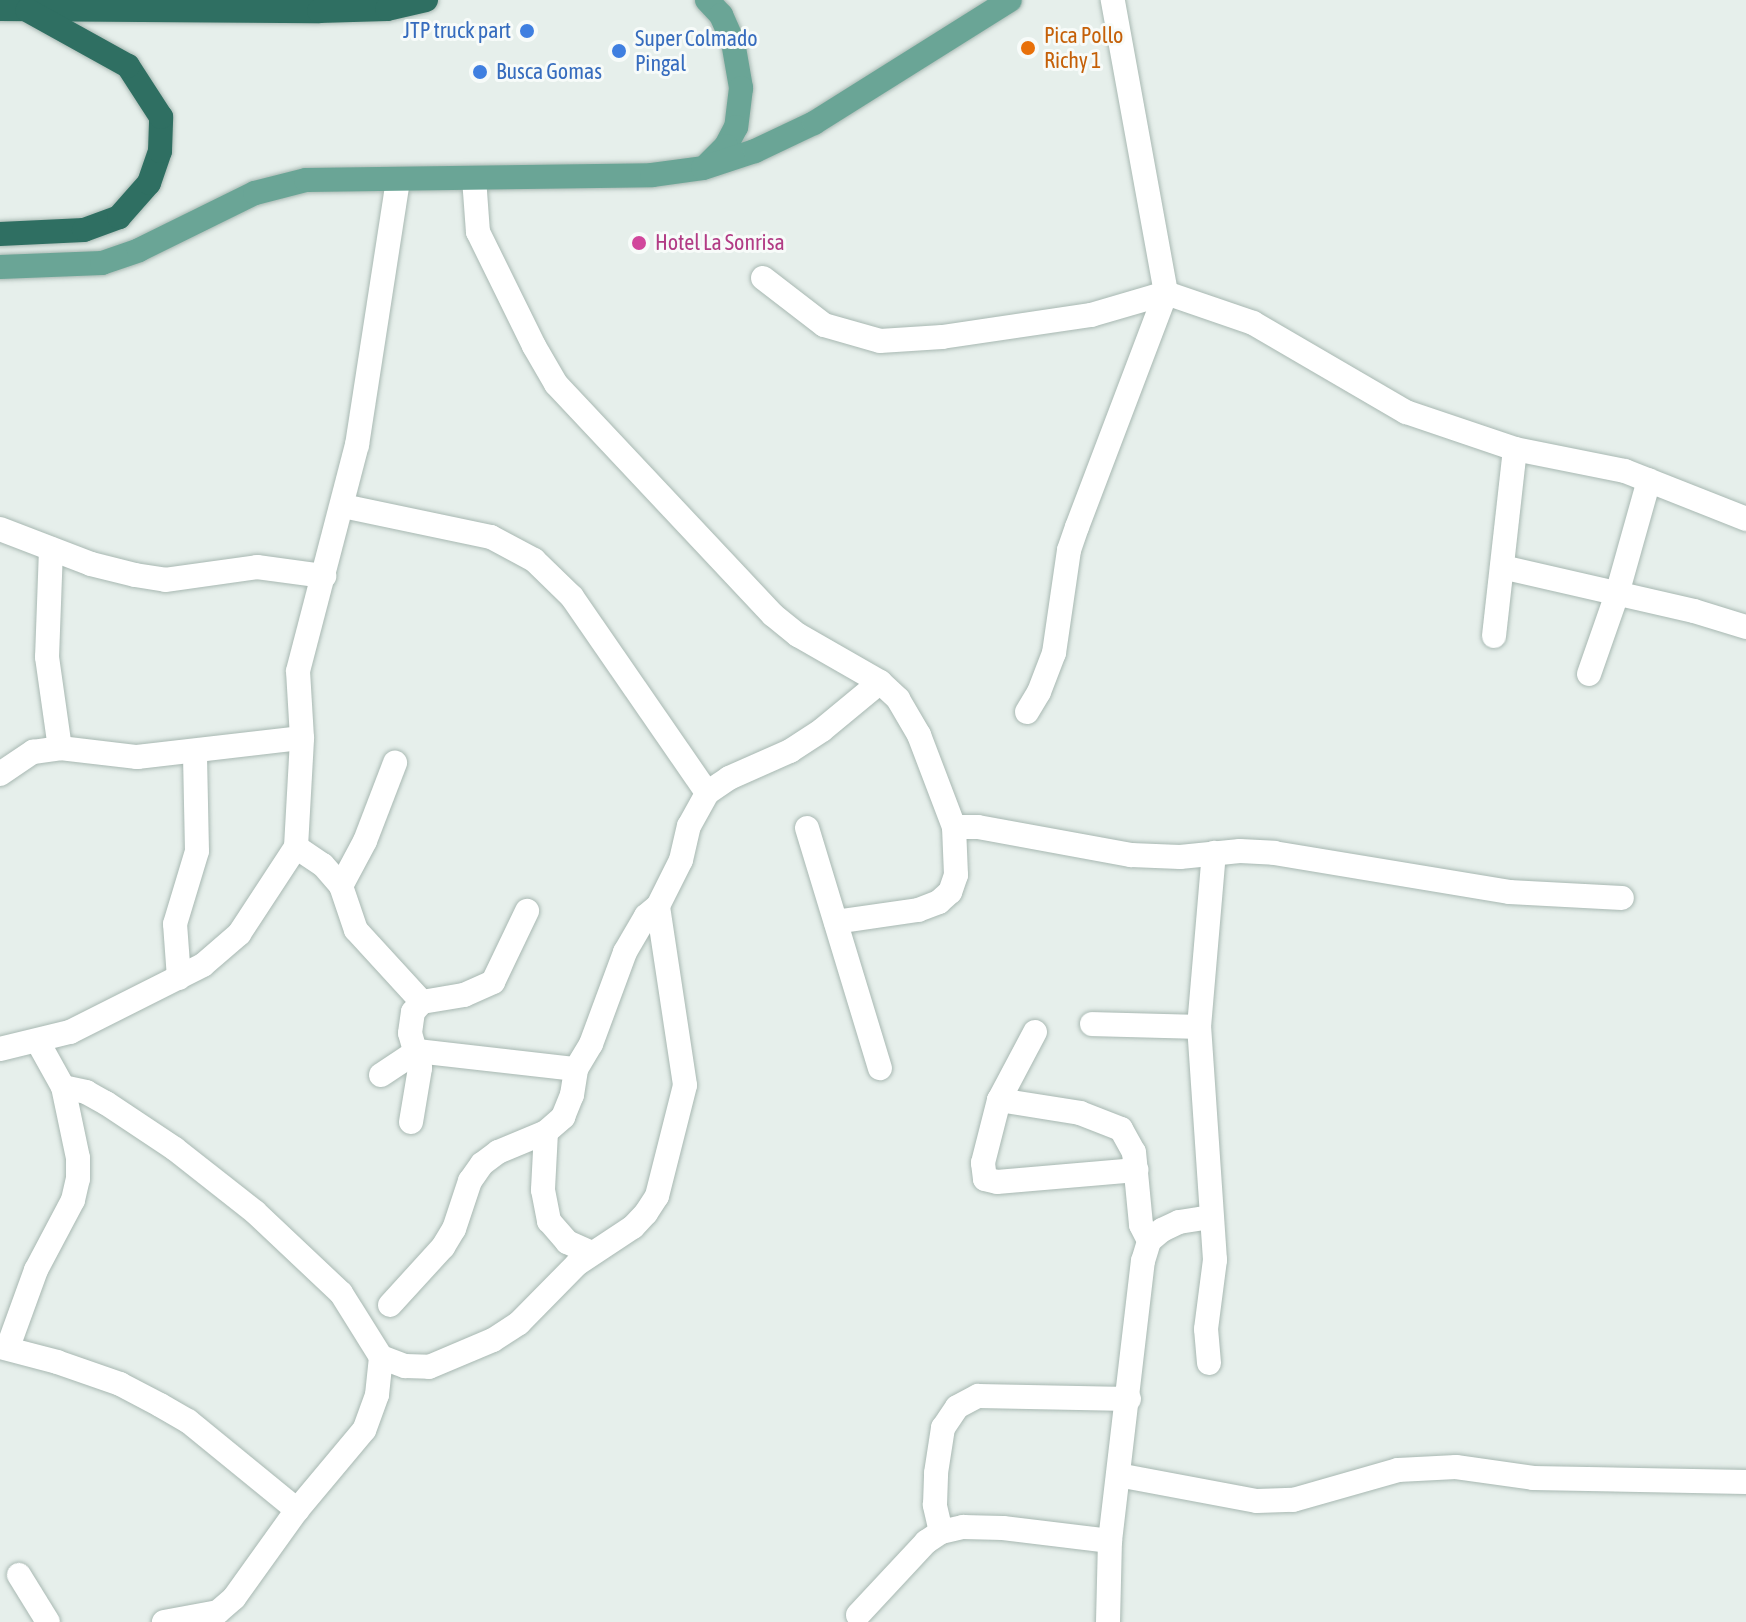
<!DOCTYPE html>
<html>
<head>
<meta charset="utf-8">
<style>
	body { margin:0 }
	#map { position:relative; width:1746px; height:1622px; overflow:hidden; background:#e6efeb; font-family:"Asap Condensed",sans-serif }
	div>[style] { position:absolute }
	.roads { filter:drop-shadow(0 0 2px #a8b8b2) drop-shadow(0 0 2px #a8b8b2) }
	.minor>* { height:24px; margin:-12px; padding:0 12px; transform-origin:12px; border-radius:12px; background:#fff }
	.primary>* { height:24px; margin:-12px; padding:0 12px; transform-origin:12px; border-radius:12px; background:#6aa596 }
	.motorway>* { height:24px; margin:-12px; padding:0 12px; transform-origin:12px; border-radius:12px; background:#2f6f62 }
	.dots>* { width:22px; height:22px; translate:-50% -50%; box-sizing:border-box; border:4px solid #f7fbf9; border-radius:50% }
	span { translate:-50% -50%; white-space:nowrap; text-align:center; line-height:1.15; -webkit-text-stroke:6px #f7fbf9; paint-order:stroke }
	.shop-label { font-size:22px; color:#366cbe }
	.right { translate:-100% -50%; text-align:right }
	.left { translate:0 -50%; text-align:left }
	.food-label { font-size:22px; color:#c56008 }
	.hotel-label { font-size:22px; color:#b23c85 }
</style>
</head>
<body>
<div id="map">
	<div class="roads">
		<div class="minor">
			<div style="left:474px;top:178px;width:54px;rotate:85.8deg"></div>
			<div style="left:478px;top:232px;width:127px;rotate:63.8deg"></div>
			<div style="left:534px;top:346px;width:44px;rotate:59.9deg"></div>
			<div style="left:556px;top:384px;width:317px;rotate:46.8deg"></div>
			<div style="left:773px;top:615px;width:32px;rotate:39deg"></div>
			<div style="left:798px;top:635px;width:95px;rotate:29.8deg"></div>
			<div style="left:880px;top:682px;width:25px;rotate:43deg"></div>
			<div style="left:898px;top:699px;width:42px;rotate:59.7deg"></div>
			<div style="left:919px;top:735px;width:98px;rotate:69.2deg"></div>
			<div style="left:954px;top:827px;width:48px;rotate:87.6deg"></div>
			<div style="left:956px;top:875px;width:18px;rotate:109deg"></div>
			<div style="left:950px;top:892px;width:15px;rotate:138deg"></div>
			<div style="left:939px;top:902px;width:22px;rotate:159deg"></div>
			<div style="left:918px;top:910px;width:83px;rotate:171.7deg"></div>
			<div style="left:763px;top:278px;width:77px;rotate:37.6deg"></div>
			<div style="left:824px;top:325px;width:58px;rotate:15.9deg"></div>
			<div style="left:880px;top:341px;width:62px;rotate:-3.7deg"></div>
			<div style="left:942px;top:337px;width:151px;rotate:-8.4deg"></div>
			<div style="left:1091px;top:315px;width:78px;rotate:-16.3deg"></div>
			<div style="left:1166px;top:293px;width:92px;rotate:19deg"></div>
			<div style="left:1253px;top:323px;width:177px;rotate:30.2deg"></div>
			<div style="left:1406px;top:412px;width:115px;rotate:18.7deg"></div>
			<div style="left:1515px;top:449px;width:112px;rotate:11.3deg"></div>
			<div style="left:1625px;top:471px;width:130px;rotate:21.6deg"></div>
			<div style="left:343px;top:506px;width:151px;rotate:11.8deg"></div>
			<div style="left:491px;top:537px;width:49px;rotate:28.1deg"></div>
			<div style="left:534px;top:560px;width:53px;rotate:44.2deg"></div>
			<div style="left:572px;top:597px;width:238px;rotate:55.4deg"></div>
			<div style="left:0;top:529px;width:97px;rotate:21deg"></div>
			<div style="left:91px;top:564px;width:45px;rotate:14deg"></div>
			<div style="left:135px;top:575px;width:30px;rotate:9deg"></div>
			<div style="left:165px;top:580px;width:93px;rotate:-8deg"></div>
			<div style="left:257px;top:567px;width:68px;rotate:7.7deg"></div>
			<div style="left:51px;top:549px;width:108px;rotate:92.1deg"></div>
			<div style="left:47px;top:657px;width:92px;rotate:81.9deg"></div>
			<div style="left:1502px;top:567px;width:197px;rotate:12.9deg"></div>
			<div style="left:1694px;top:611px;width:54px;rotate:17.1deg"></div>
			<div style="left:1494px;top:636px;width:188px;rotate:-83.6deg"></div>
			<div style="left:1589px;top:674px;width:85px;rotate:-70.7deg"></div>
			<div style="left:1617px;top:594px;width:118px;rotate:-74.3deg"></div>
			<div style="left:1027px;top:712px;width:23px;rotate:-59deg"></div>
			<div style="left:1039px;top:692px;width:42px;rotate:-69deg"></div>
			<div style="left:1054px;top:653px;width:104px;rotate:-81.7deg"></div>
			<div style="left:1069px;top:550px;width:24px;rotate:-71deg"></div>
			<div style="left:1077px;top:527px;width:250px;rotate:-69.2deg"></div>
			<div style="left:1166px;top:293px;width:298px;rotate:-100.3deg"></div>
			<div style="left:0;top:774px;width:40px;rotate:-34deg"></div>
			<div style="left:33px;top:752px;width:27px;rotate:-8deg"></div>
			<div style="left:60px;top:748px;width:78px;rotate:6.7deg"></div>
			<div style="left:137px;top:757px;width:166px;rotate:-6.6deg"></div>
			<div style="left:954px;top:827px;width:24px"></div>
			<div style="left:978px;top:827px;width:156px;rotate:10.4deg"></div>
			<div style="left:1131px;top:855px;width:49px;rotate:2.3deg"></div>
			<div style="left:1180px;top:857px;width:60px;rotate:-5.7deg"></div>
			<div style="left:1240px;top:851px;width:34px;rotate:3deg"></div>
			<div style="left:1274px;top:853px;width:238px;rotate:9.4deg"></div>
			<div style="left:1509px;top:892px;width:113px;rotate:3deg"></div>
			<div style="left:807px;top:828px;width:251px;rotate:73.1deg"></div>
			<div style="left:296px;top:847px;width:32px;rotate:34deg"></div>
			<div style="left:323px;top:865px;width:28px;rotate:49deg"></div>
			<div style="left:341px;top:886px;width:46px;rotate:71.2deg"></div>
			<div style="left:356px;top:930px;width:98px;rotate:47.5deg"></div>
			<div style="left:341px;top:886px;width:51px;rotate:-61.9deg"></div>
			<div style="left:365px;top:841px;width:84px;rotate:-69deg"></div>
			<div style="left:179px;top:978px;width:54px;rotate:-94.2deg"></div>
			<div style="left:175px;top:924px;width:76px;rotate:-73.2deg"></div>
			<div style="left:197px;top:851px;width:99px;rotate:-91.2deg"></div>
			<div style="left:1092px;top:1024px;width:107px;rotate:1.6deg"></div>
			<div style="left:1035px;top:1032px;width:77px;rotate:117.9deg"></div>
			<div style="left:999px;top:1100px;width:65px;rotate:104.3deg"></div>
			<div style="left:983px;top:1163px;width:16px;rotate:83deg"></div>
			<div style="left:985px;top:1179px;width:12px;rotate:14deg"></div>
			<div style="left:997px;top:1182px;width:140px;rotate:-4.9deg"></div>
			<div style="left:0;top:1049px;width:72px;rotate:-13.7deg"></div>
			<div style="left:70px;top:1032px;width:149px;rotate:-26.7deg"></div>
			<div style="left:203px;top:965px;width:48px;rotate:-40.7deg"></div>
			<div style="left:239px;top:934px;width:104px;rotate:-56.8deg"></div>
			<div style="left:296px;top:847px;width:109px;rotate:-86.8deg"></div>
			<div style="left:302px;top:738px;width:67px;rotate:-93.4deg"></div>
			<div style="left:298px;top:671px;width:234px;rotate:-75.4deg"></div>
			<div style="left:357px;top:445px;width:268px;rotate:-81.2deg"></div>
			<div style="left:381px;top:1075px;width:43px;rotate:-33.7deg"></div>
			<div style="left:417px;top:1051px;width:160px;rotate:6.5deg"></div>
			<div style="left:63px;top:1087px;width:24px;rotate:12deg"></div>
			<div style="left:86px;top:1092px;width:23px;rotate:29deg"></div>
			<div style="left:106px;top:1103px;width:83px;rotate:33.7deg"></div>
			<div style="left:175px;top:1149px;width:102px;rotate:38.2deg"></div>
			<div style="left:255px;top:1212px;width:118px;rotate:43.3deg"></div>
			<div style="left:341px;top:1293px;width:75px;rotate:58deg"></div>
			<div style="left:381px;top:1357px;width:38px;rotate:96deg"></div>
			<div style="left:377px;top:1395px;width:37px;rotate:110deg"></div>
			<div style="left:364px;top:1430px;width:104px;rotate:129.9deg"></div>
			<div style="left:297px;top:1510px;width:108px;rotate:125.6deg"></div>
			<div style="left:234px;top:1598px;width:21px;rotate:139deg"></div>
			<div style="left:218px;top:1612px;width:55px;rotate:169.5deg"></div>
			<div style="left:999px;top:1100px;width:82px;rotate:9.1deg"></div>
			<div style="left:1080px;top:1113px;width:44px;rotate:21.3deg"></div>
			<div style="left:1121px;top:1129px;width:26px;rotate:61deg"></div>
			<div style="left:1134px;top:1152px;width:73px;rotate:84.5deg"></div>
			<div style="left:1141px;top:1225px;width:18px;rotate:63deg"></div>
			<div style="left:411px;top:1122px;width:55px;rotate:-80.5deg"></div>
			<div style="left:420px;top:1068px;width:36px;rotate:-106deg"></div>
			<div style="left:410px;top:1033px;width:21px;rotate:-82deg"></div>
			<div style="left:413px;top:1012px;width:13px;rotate:-48deg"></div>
			<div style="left:422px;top:1002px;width:43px;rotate:-9.5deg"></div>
			<div style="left:464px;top:995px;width:32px;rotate:-24deg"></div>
			<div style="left:493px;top:982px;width:79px;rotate:-64.4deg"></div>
			<div style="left:546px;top:1132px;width:58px;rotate:93deg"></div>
			<div style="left:543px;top:1190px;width:32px;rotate:79deg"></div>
			<div style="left:549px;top:1221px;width:28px;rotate:49deg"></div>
			<div style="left:567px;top:1242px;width:27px;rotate:24deg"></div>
			<div style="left:390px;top:1305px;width:79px;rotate:-47.6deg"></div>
			<div style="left:443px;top:1247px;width:21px;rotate:-59deg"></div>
			<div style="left:454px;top:1229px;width:51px;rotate:-71.6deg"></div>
			<div style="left:470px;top:1181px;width:21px;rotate:-55deg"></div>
			<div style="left:482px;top:1164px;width:20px;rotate:-37deg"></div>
			<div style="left:498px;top:1152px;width:52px;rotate:-22.6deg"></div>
			<div style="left:546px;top:1132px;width:23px;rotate:-41deg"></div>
			<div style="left:563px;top:1117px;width:24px;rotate:-68deg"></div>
			<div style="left:572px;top:1095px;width:26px;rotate:-81deg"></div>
			<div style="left:576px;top:1069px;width:29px;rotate:-59deg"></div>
			<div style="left:591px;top:1044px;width:98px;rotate:-69.7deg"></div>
			<div style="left:625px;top:952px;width:42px;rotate:-59.7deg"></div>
			<div style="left:646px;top:916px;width:16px;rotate:-40deg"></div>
			<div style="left:0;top:1347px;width:59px;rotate:14.7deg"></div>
			<div style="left:57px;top:1362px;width:67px;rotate:19.2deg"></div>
			<div style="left:120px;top:1384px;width:45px;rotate:27.7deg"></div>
			<div style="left:160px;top:1405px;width:32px;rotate:30deg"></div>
			<div style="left:188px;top:1421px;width:141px;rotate:39.2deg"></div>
			<div style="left:8px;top:1347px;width:82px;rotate:-70deg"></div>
			<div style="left:36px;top:1270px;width:79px;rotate:-62.1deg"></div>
			<div style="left:73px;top:1200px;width:22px;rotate:-77deg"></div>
			<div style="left:78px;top:1179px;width:21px;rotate:-90deg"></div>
			<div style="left:78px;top:1158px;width:73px;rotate:-101.9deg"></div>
			<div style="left:63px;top:1087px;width:51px;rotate:-119.1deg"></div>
			<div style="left:381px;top:1357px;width:26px;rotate:21deg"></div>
			<div style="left:405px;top:1366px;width:24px;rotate:2deg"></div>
			<div style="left:429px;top:1367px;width:69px;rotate:-22.9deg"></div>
			<div style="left:493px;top:1340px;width:31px;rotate:-33deg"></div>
			<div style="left:519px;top:1323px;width:83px;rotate:-45.5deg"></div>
			<div style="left:577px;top:1264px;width:67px;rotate:-33.5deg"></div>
			<div style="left:633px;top:1227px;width:19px;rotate:-47deg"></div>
			<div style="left:646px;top:1213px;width:20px;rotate:-57deg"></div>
			<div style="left:657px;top:1196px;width:114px;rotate:-75.8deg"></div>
			<div style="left:685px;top:1085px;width:181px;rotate:-98.6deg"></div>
			<div style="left:658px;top:906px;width:51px;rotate:-63.4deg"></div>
			<div style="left:681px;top:860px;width:35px;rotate:-77deg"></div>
			<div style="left:689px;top:826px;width:38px;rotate:-61deg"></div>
			<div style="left:707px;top:793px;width:27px;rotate:-34deg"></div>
			<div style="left:729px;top:778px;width:67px;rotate:-23.9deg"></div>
			<div style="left:790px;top:751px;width:38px;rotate:-33deg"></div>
			<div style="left:822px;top:730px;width:75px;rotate:-39.6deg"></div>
			<div style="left:1209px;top:1363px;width:34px;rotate:-95deg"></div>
			<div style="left:1206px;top:1329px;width:70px;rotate:-82.6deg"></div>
			<div style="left:1215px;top:1260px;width:234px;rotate:-93.9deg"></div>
			<div style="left:1199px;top:1027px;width:175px;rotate:-85.1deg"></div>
			<div style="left:1118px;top:1475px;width:141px;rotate:10.6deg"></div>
			<div style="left:1257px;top:1501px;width:36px;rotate:-2deg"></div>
			<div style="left:1293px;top:1500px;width:109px;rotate:-15.9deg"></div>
			<div style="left:1398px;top:1470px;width:58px;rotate:-3deg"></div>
			<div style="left:1456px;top:1467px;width:78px;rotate:8.1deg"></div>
			<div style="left:1533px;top:1478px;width:213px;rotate:1.1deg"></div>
			<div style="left:941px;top:1532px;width:28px;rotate:-103deg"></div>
			<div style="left:935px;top:1505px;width:32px;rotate:-88deg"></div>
			<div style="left:936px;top:1473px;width:46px;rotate:-81.2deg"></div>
			<div style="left:943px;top:1428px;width:25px;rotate:-56deg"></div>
			<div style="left:957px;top:1407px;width:24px;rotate:-28deg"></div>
			<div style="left:978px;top:1396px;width:151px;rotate:1.1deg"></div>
			<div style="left:19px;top:1575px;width:55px;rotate:58.3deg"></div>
			<div style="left:858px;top:1615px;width:100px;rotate:-47deg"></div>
			<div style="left:926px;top:1542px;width:18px;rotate:-34deg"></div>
			<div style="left:941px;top:1532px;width:23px;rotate:-13deg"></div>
			<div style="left:963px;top:1527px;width:40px;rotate:1.4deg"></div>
			<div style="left:1003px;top:1528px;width:108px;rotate:6.9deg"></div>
			<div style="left:1108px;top:1622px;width:81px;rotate:-88.6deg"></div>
			<div style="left:1110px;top:1541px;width:282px;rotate:-83.3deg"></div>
			<div style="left:1143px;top:1261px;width:21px;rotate:-73deg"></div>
			<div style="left:1149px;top:1241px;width:17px;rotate:-40deg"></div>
			<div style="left:1162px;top:1230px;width:19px;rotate:-25deg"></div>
			<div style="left:1179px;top:1222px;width:32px;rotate:-9deg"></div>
		</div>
		<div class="primary">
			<div style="left:707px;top:0;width:21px;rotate:47deg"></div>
			<div style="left:721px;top:15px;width:30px;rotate:66deg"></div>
			<div style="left:733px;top:42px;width:47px;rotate:80.1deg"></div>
			<div style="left:741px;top:88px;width:39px;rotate:97deg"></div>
			<div style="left:736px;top:127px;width:21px;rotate:118deg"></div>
			<div style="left:726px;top:146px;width:25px;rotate:135deg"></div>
			<div style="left:0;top:267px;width:102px;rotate:-2.2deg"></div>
			<div style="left:102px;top:263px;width:39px;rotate:-19deg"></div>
			<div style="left:139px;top:250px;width:129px;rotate:-26.2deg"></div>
			<div style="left:255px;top:193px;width:53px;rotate:-14.3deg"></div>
			<div style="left:306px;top:180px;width:346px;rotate:-0.8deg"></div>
			<div style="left:652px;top:175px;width:51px;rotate:-7.8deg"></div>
			<div style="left:703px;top:168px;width:55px;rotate:-18.1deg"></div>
			<div style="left:755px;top:151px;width:65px;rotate:-25.4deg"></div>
			<div style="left:814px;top:123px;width:231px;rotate:-32.1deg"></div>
		</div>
		<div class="motorway">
			<div style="left:0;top:9px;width:319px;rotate:0.4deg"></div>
			<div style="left:319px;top:11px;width:68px;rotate:-1.7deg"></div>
			<div style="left:387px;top:9px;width:40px;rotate:-13deg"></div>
			<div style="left:0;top:234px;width:84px;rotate:-2.7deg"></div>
			<div style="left:84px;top:230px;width:37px;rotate:-20deg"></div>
			<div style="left:119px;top:217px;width:45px;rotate:-48.6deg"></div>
			<div style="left:149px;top:183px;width:34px;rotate:-71deg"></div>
			<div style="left:160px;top:151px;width:34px;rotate:-88deg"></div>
			<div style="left:161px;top:117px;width:61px;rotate:-122.9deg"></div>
			<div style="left:128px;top:66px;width:115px;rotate:-151deg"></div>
		</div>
	</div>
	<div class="dots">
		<div style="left:527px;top:31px;background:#3f7fe0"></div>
		<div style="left:1028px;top:48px;background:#e8710a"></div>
		<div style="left:619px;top:51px;background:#3f7fe0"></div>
		<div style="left:480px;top:72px;background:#3f7fe0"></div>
		<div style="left:639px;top:243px;background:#d1479c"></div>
	</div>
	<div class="shop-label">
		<span class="right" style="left:511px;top:31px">JTP truck part</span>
		<span class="left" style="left:635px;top:51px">Super Colmado<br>Pingal</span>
		<span class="left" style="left:496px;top:72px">Busca Gomas</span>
	</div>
	<div class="food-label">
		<span class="left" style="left:1044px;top:48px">Pica Pollo<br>Richy 1</span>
	</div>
	<div class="hotel-label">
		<span class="left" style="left:655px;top:243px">Hotel La Sonrisa</span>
	</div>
</div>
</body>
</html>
